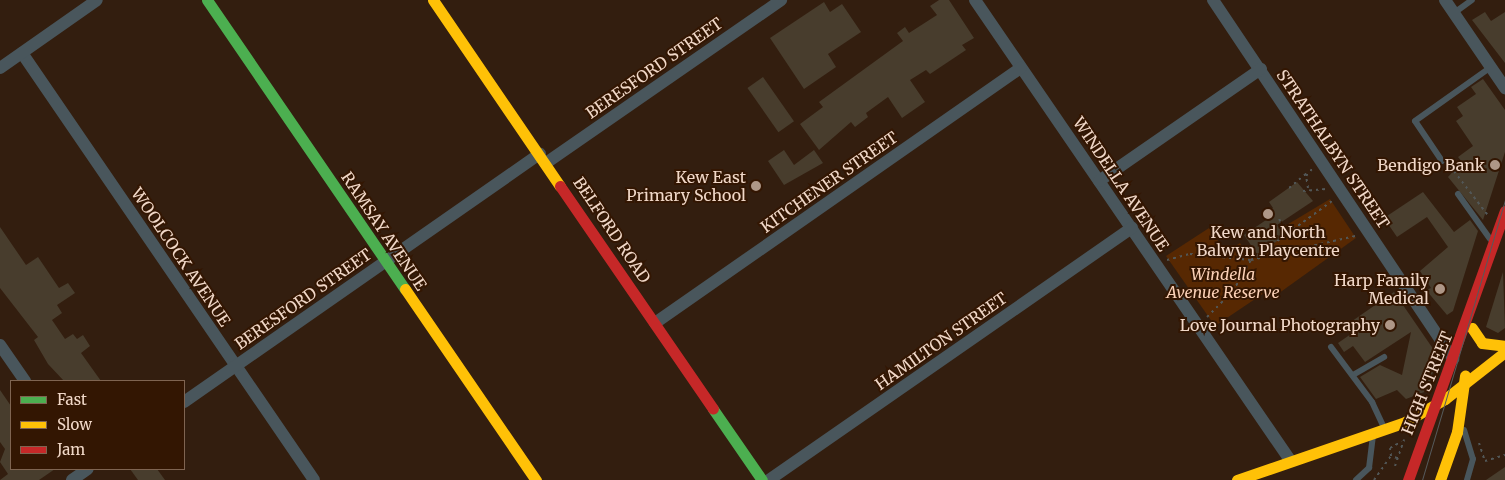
<!DOCTYPE html>
<html>
<head>
<meta charset="utf-8">
<style>
	body { margin:0 }
	#map { position:relative; width:1505px; height:480px; overflow:hidden; background:#331e0f; font-family:Merriweather,serif }
	div>[style] { position:absolute }
	.green>* { inset:0; background:#572802 }
	.building>* { inset:0; background:#483d2d; transform-origin:0 0 }
	.path>* { height:2px; margin-top:-1px; transform-origin:0; background:repeating-linear-gradient(90deg,#525757 0 2.5px,transparent 0 6.5px) }
	.lane>* { height:6px; margin:-3px; padding:0 3px; transform-origin:3px; border-radius:3px; background:#49565c }
	.street>* { height:12px; margin:-6px; padding:0 6px; transform-origin:6px; border-radius:6px; background:#49565c }
	.fast>* { height:11px; margin:-5.5px; padding:0 5.5px; transform-origin:5.5px; border-radius:5.5px; background:#4caf50 }
	.slow>* { height:11px; margin:-5.5px; padding:0 5.5px; transform-origin:5.5px; border-radius:5.5px; background:#ffc107 }
	.jam>* { height:11px; margin:-5.5px; padding:0 5.5px; transform-origin:5.5px; border-radius:5.5px; background:#c62828 }
	.tram>* { height:1px; margin:-0.5px; padding:0 0.5px; transform-origin:0.5px; border-radius:0.5px; background:#565a5b }
	.dots>* { width:14px; height:14px; translate:-50% -50%; box-sizing:border-box; border:2px solid #331602; border-radius:50% }
	span { translate:-50% -50%; white-space:nowrap; text-align:center; line-height:1.15; -webkit-text-stroke:4px #331602; paint-order:stroke }
	.street-label { font-size:16px; color:#f1d8c8 }
	.poi-label { font-size:16px; color:#f1d8c8 }
	.right { translate:-100% -50%; text-align:right }
	.park-label { font-size:16px; color:#fad0b6; font-style:italic }
	.legend { position:absolute; left:10px; top:380px; width:175px; height:90px; box-sizing:border-box; background:#331602; border:1px solid #7f6451; margin:0; padding:6px 9px; list-style:none; font-size:15px; color:#f1d8c8 }
	.legend li { display:flex; align-items:center; gap:10px; height:25px }
	.legend b { width:25px; border:1px solid #7f6451 }
</style>
</head>
<body>
<div id="map">
	<div class="green">
		<div style="clip-path:polygon(1330px 199px,1356px 238px,1275px 296px,1270px 289px,1215px 326px,1166px 256px,1209px 228px,1226px 252px,1240px 243px,1251px 258px,1284px 236px,1280px 229px)"></div>
	</div>
	<div class="building">
		<div style="clip-path:polygon(939px 0,949px 0,974px 38px,962px 45px,966px 50px,930px 74px,926px 70px,910px 80px,925px 102px,902px 118px,888px 97px,866px 113px,868px 117px,855px 127px,851px 122px,819px 150px,800px 124px,823px 107px,819px 102px,903px 41px,897px 33px,905px 27px,909px 33px,937px 15px,930px 6px)"></div>
		<div style="clip-path:polygon(824px 2px,830px 12px,842px 4px,861px 32px,828px 54px,836px 67px,804px 89px,770px 38px)"></div>
		<div style="clip-path:polygon(1485px 12px,1491px 21px,1505px 12px,1505px 63px,1472px 20px)"></div>
		<div style="left:763px;top:77px;width:54px;height:19px;rotate:55deg"></div>
		<div style="clip-path:polygon(1483px 79px,1505px 110px,1505px 152px,1483px 220px,1448px 177px,1462px 162px,1458px 157px,1473px 146px,1456px 121px,1463px 116px,1457px 107px,1476px 94px,1471px 87px)"></div>
		<div style="clip-path:polygon(784px 150px,794px 165px,814px 150px,823px 163px,784px 185px,768px 161px)"></div>
		<div style="clip-path:polygon(1297px 182px,1313px 201px,1277px 225px,1285px 236px,1257px 254px,1244px 235px,1266px 220px,1263px 215px,1273px 208px,1269px 202px)"></div>
		<div style="clip-path:polygon(1423px 192px,1454px 232px,1470px 220px,1478px 231px,1453px 311px,1447px 315px,1426px 290px,1431px 288px,1420px 271px,1448px 247px,1427px 217px,1397px 237px,1384px 218px)"></div>
		<div style="clip-path:polygon(0 227px,26px 265px,38px 257px,59px 288px,68px 283px,75px 293px,57px 305px,62px 313px,52px 320px,65px 339px,73px 334px,77px 339px,83px 335px,90px 346px,81px 353px,101px 381px,64px 381px,48px 364px,34px 340px,38px 337px,0 288px)"></div>
		<div style="clip-path:polygon(1503px 272px,1505px 328px,1498px 333px,1486px 327px)"></div>
		<div style="clip-path:polygon(1394px 292px,1438px 356px,1427px 391px,1406px 399px,1397px 390px,1376px 399px,1360px 377px,1380px 365px,1402px 375px,1411px 332px,1365px 362px,1353px 346px,1344px 352px,1338px 343px,1351px 334px,1345px 326px)"></div>
		<div style="clip-path:polygon(0 390px,11px 406px,11px 469px,55px 469px,39px 480px,0 480px,8px 474px,0 462px,5px 449px,0 442px)"></div>
		<div style="clip-path:polygon(1505px 467px,1505px 480px,1486px 480px)"></div>
		<div style="clip-path:polygon(130px 469px,157px 469px,165px 480px,138px 480px)"></div>
	</div>
	<div class="path">
		<div style="left:1450px;top:166px;width:61px;rotate:52.4deg"></div>
		<div style="left:1289px;top:188px;width:23px;rotate:-40deg"></div>
		<div style="left:1308px;top:188px;width:12px;rotate:-99deg"></div>
		<div style="left:1306px;top:176px;width:9px;rotate:-49deg"></div>
		<div style="left:1303px;top:191px;width:23px;rotate:-5deg"></div>
		<div style="left:1279px;top:219px;width:18px;rotate:56deg"></div>
		<div style="left:1167px;top:260px;width:24px;rotate:-15deg"></div>
		<div style="left:1190px;top:254px;width:61px;rotate:5.6deg"></div>
		<div style="left:1251px;top:260px;width:107px;rotate:-13deg"></div>
		<div style="left:1207px;top:317px;width:37px;rotate:-45deg"></div>
		<div style="left:1233px;top:291px;width:36px;rotate:-60deg"></div>
		<div style="left:1251px;top:260px;width:100px;rotate:-36.1deg"></div>
		<div style="left:1479px;top:443px;width:19px;rotate:72deg"></div>
		<div style="left:1485px;top:461px;width:21px;rotate:-17deg"></div>
		<div style="left:1397px;top:458px;width:6px;rotate:-162deg"></div>
		<div style="left:1391px;top:456px;width:8px;rotate:-97deg"></div>
		<div style="left:1390px;top:448px;width:13px;rotate:-29deg"></div>
		<div style="left:1395px;top:466px;width:28px;rotate:-71deg"></div>
		<div style="left:1374px;top:480px;width:29px;rotate:-55deg"></div>
	</div>
	<div class="lane">
		<div style="left:1454px;top:13px;width:22px;rotate:-36deg"></div>
		<div style="left:1442px;top:161px;width:48px;rotate:-124deg"></div>
		<div style="left:1415px;top:121px;width:93px;rotate:-35.4deg"></div>
		<div style="left:1458px;top:194px;width:55px;rotate:54.6deg"></div>
		<div style="left:1331px;top:347px;width:69px;rotate:53.3deg"></div>
		<div style="left:1372px;top:402px;width:26px;rotate:65deg"></div>
		<div style="left:1353px;top:375px;width:36px;rotate:-30deg"></div>
		<div style="left:1464px;top:430px;width:30px;rotate:73deg"></div>
		<div style="left:1473px;top:459px;width:22px;rotate:106deg"></div>
		<div style="left:1356px;top:480px;width:18px;rotate:-43deg"></div>
		<div style="left:1369px;top:468px;width:32px;rotate:-83deg"></div>
	</div>
	<div class="street">
		<div style="left:975px;top:0;width:558px;rotate:55.6deg"></div>
		<div style="left:1213px;top:0;width:432px;rotate:56.2deg"></div>
		<div style="left:1445px;top:0;width:107px;rotate:55.7deg"></div>
		<div style="left:22px;top:53px;width:517px;rotate:55.63deg"></div>
		<div style="left:0;top:68px;width:118px;rotate:-35deg"></div>
		<div style="left:546px;top:163px;width:286px;rotate:-34.7deg"></div>
		<div style="left:1099px;top:181px;width:197px;rotate:-34.7deg"></div>
		<div style="left:655px;top:323px;width:446px;rotate:-34.9deg"></div>
		<div style="left:0;top:345px;width:44px;rotate:55.2deg"></div>
		<div style="left:184px;top:402px;width:434px;rotate:-34.9deg"></div>
		<div style="left:72px;top:480px;width:19px;rotate:-35deg"></div>
		<div style="left:769px;top:480px;width:442px;rotate:-34.8deg"></div>
	</div>
	<div class="fast">
		<div style="left:207px;top:0;width:350px;rotate:55.6deg"></div>
		<div style="left:713px;top:409px;width:86px;rotate:55.4deg"></div>
	</div>
	<div class="slow">
		<div style="left:433px;top:0;width:225px;rotate:55.7deg"></div>
		<div style="left:405px;top:289px;width:232px;rotate:55.6deg"></div>
		<div style="left:1472px;top:328px;width:18px;rotate:56deg"></div>
		<div style="left:1482px;top:343px;width:23px;rotate:7deg"></div>
		<div style="left:1237px;top:480px;width:178px;rotate:-19deg"></div>
		<div style="left:1405px;top:422px;width:46px;rotate:-29.9deg"></div>
		<div style="left:1445px;top:399px;width:76px;rotate:-38.1deg"></div>
		<div style="left:1440px;top:480px;width:51px;rotate:-70.5deg"></div>
		<div style="left:1457px;top:432px;width:57px;rotate:-81.9deg"></div>
	</div>
	<div class="jam">
		<div style="left:560px;top:186px;width:270px;rotate:55.5deg"></div>
		<div style="left:1408px;top:480px;width:286px;rotate:-70.2deg"></div>
	</div>
	<div class="tram">
		<div style="left:1422px;top:480px;width:292px;rotate:-73.5deg"></div>
	</div>
	<div class="dots">
		<div style="left:1495px;top:165px;background:#ae9787"></div>
		<div style="left:756px;top:186px;background:#ae9787"></div>
		<div style="left:1268px;top:214px;background:#ae9787"></div>
		<div style="left:1440px;top:289px;background:#ae9787"></div>
		<div style="left:1390px;top:325px;background:#ae9787"></div>
	</div>
	<div class="street-label">
		<span style="left:654px;top:68px;rotate:-35deg">BERESFORD STREET</span>
		<span style="left:1333px;top:149px;rotate:56deg">STRATHALBYN STREET</span>
		<span style="left:829px;top:182px;rotate:-35deg">KITCHENER STREET</span>
		<span style="left:1121px;top:184px;rotate:56deg">WINDELLA AVENUE</span>
		<span style="left:612px;top:230px;rotate:56deg">BELFORD ROAD</span>
		<span style="left:384px;top:231px;rotate:56deg">RAMSAY AVENUE</span>
		<span style="left:181px;top:257px;rotate:56deg">WOOLCOCK AVENUE</span>
		<span style="left:303px;top:299px;rotate:-35deg">BERESFORD STREET</span>
		<span style="left:941px;top:341px;rotate:-35deg">HAMILTON STREET</span>
		<span style="left:1427px;top:383px;rotate:-68deg">HIGH STREET</span>
	</div>
	<div class="poi-label">
		<span class="right" style="left:1485px;top:165px">Bendigo Bank</span>
		<span class="right" style="left:746px;top:186px">Kew East<br>Primary School</span>
		<span style="left:1268px;top:241px">Kew and North<br>Balwyn Playcentre</span>
		<span class="right" style="left:1429px;top:289px">Harp Family<br>Medical</span>
		<span class="right" style="left:1380px;top:325px">Love Journal Photography</span>
	</div>
	<div class="park-label">
		<span style="left:1223px;top:283px">Windella<br>Avenue Reserve</span>
	</div>
	<ul class="legend">
	<li><b style="height:6px;background:#4caf50"></b>Fast</li>
	<li><b style="height:6px;background:#ffc107"></b>Slow</li>
	<li><b style="height:6px;background:#c62828"></b>Jam</li>
	</ul>
</div>
</body>
</html>
